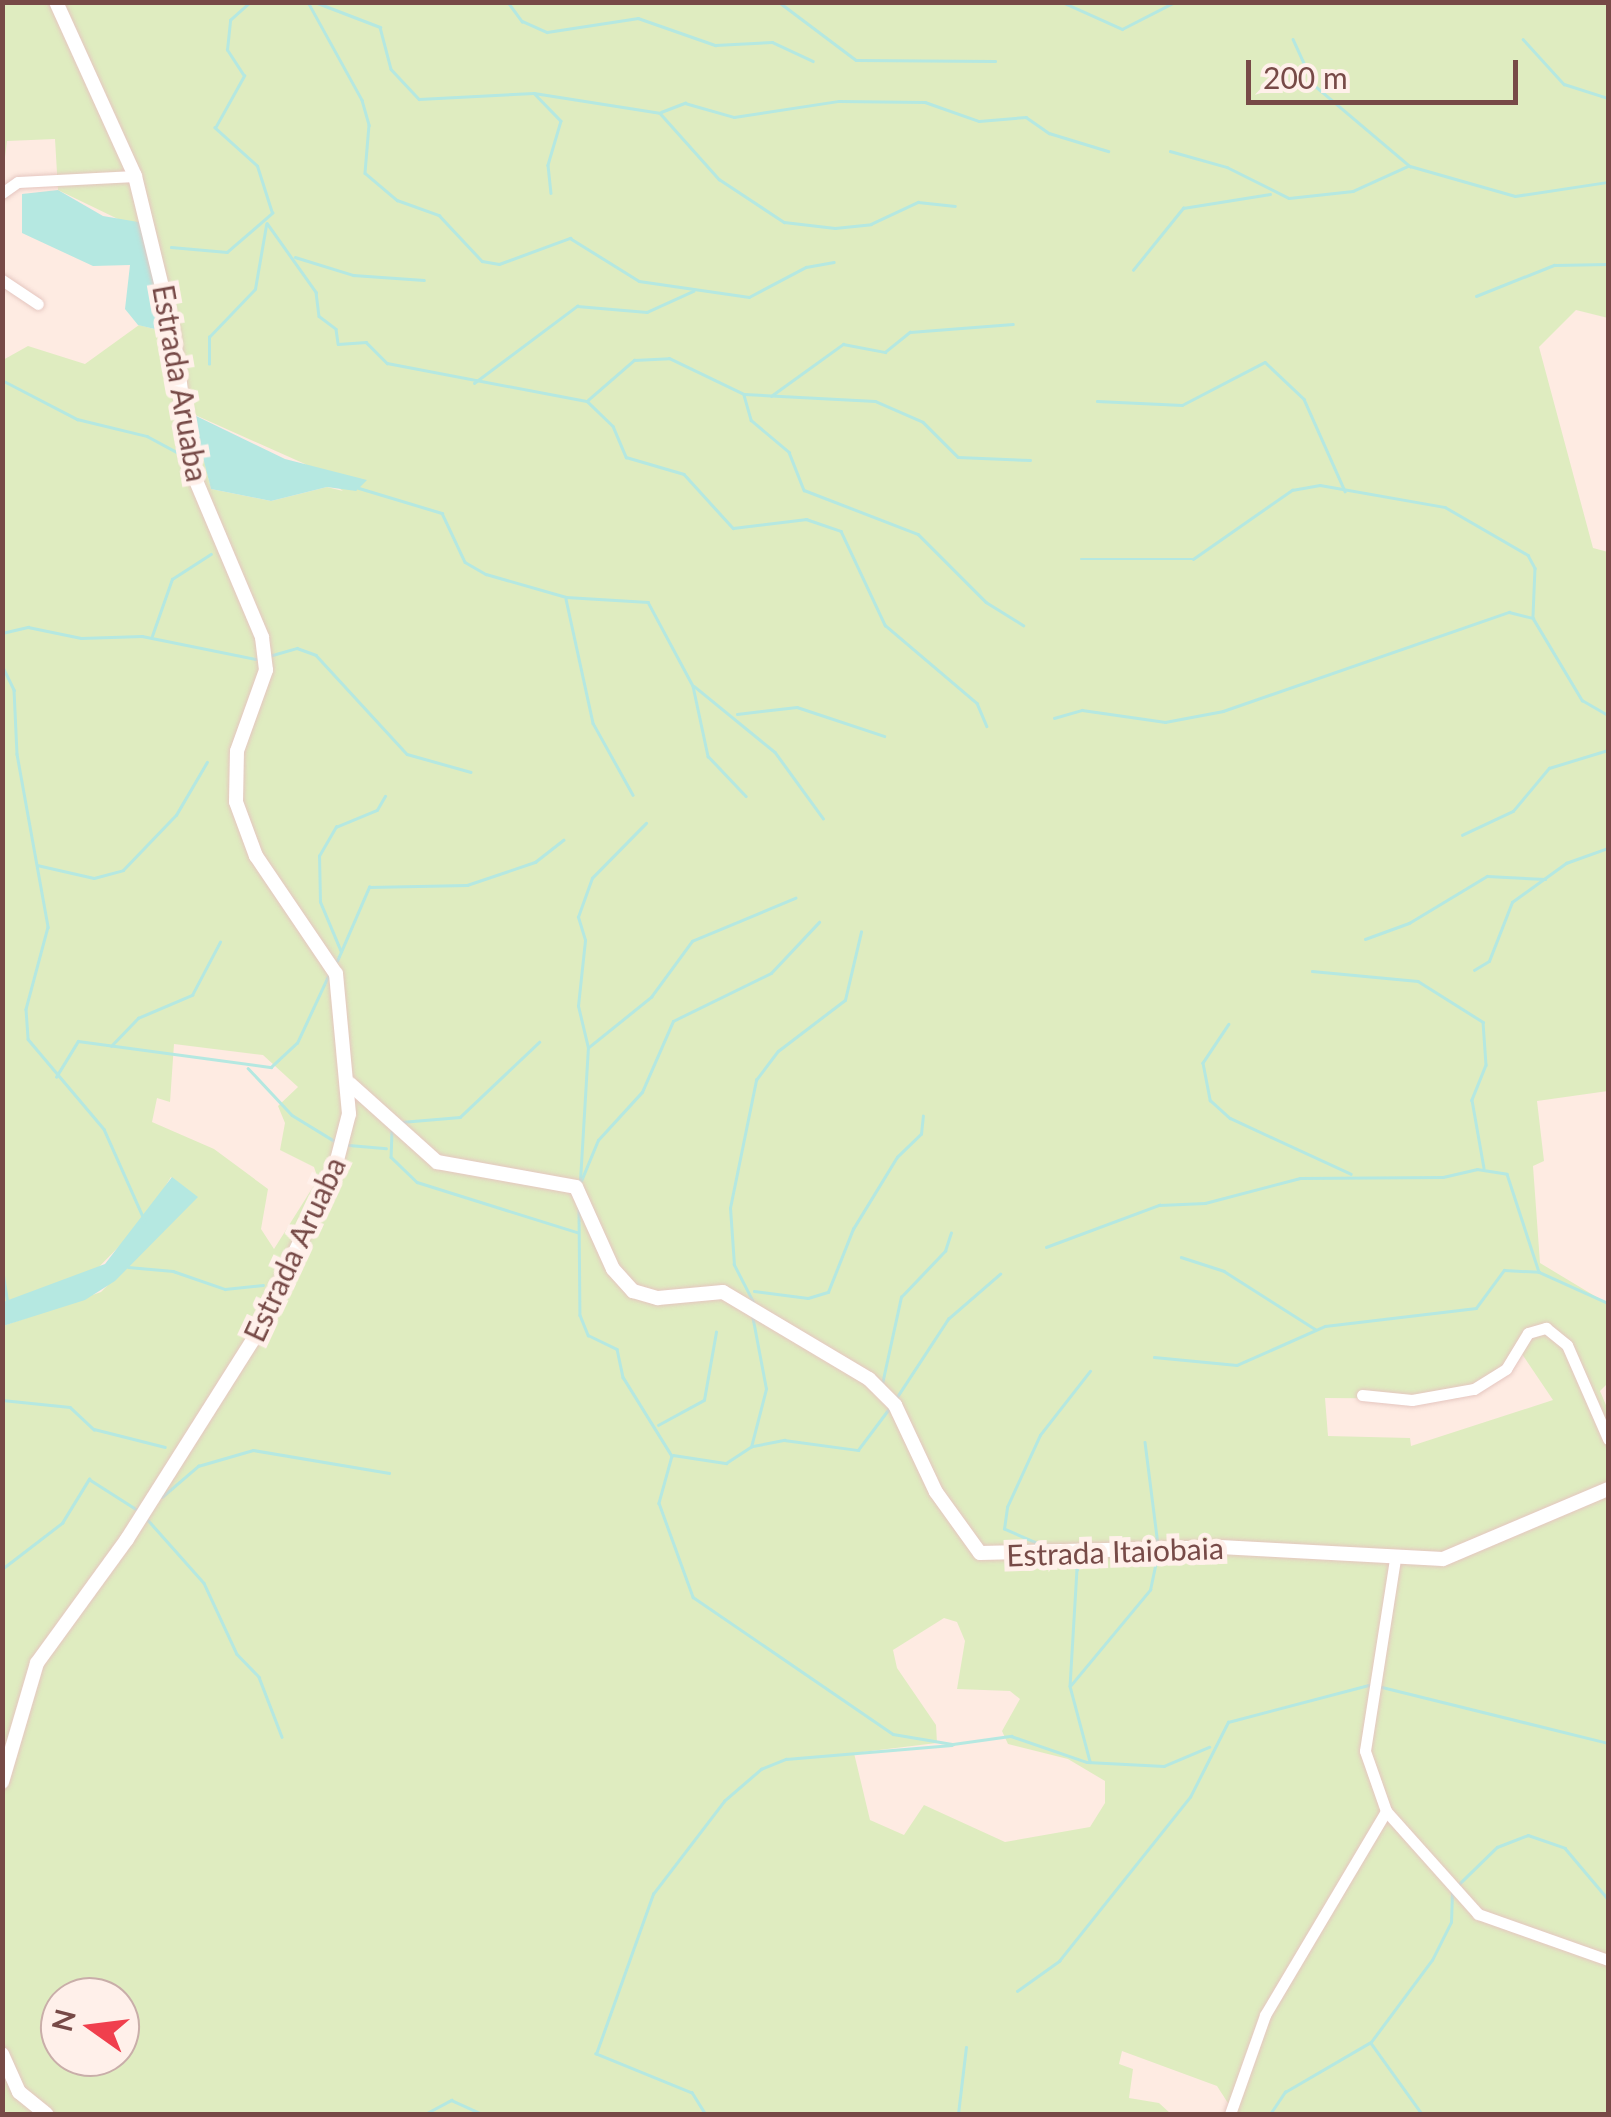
<!DOCTYPE html>
<html>
<head>
<meta charset="utf-8">
<style>
	body { margin:0 }
	#map { position:relative; width:1611px; height:2117px; overflow:hidden; background:#feebe2; font-family:Lato,sans-serif }
	div>[style] { position:absolute }
	.green>* { inset:0; background:#dfecc0 }
	.water>* { inset:0; background:#b5e8e1 }
	.stream>* { height:2.5px; margin:-1.25px; padding:0 1.25px; transform-origin:1.25px; border-radius:1.25px; background:#b5e8e1 }
	.roads { filter:drop-shadow(0 0 2px #e5c6c0) drop-shadow(0 0 2px #e5c6c0) }
	.minor>* { height:11px; margin:-5.5px; padding:0 5.5px; transform-origin:5.5px; border-radius:5.5px; background:#fff }
	.tertiary>* { height:14px; margin:-7px; padding:0 7px; transform-origin:7px; border-radius:7px; background:#fff }
	span { translate:-50% -50%; white-space:nowrap; text-align:center; line-height:1.15; -webkit-text-stroke:10px #fff0ea; paint-order:stroke }
	.street-label { font-size:30px; color:#774a47 }
	.frame { position:absolute; inset:0; border:5px solid #774a47; pointer-events:none }
	.north { position:absolute; left:40px; top:1977px; width:100px; height:100px; box-sizing:border-box; background:#fff0ea; border:2px solid #c9aea9; border-radius:50%; rotate:284deg; font-size:28px; font-weight:700; line-height:40px; text-align:center; color:#774a47 }
	.north::after { content:''; display:block; margin:auto; width:35px; height:45px; background:#f03f4d; clip-path:polygon(50% 0,100% 100%,50% 72%,0 100%) }
	.scale { position:absolute; left:1246px; top:60px; width:272px; height:45px; box-sizing:border-box; border:5px solid #774a47; border-top:0; padding-left:12px; font-size:30px; line-height:35px; white-space:nowrap; color:#774a47; -webkit-text-stroke:8px #fff0ea; paint-order:stroke }
</style>
</head>
<body>
<div id="map">
	<div class="green">
		<div style="clip-path:polygon(evenodd,3px 3px,1608px 3px,1608px 318px,1576px 310px,1539px 347px,1593px 548px,1608px 552px,1608px 1091px,1537px 1101px,1544px 1161px,1533px 1166px,1540px 1263px,1608px 1304px,1608px 1383px,1600px 1391px,1608px 1410px,1608px 2114px,1235px 2114px,1217px 2086px,1122px 2051px,1119px 2064px,1133px 2069px,1129px 2098px,1159px 2103px,1171px 2114px,3px 2114px,3px 1326px,101px 1292px,197px 1197px,171px 1177px,143px 1222px,92px 1274px,3px 1302px,3px 360px,28px 346px,85px 364px,139px 325px,162px 331px,120px 220px,58px 190px,55px 139px,7px 141px,3px 173px,3px 3px,193px 414px,305px 464px,343px 491px,327px 487px,271px 501px,211px 489px,193px 414px,3px 3px,174px 1044px,263px 1055px,298px 1087px,278px 1106px,285px 1123px,280px 1150px,314px 1167px,318px 1179px,274px 1249px,261px 1229px,268px 1189px,214px 1149px,152px 1122px,157px 1098px,170px 1102px,174px 1044px,3px 3px,1518px 1348px,1553px 1400px,1411px 1446px,1410px 1438px,1328px 1436px,1325px 1398px,1456px 1399px,1499px 1378px,1518px 1348px,3px 3px,944px 1618px,957px 1622px,965px 1641px,957px 1689px,1010px 1691px,1020px 1699px,1002px 1731px,1008px 1744px,1068px 1759px,1105px 1781px,1105px 1803px,1090px 1827px,1005px 1842px,924px 1805px,904px 1835px,870px 1820px,854px 1753px,937px 1743px,936px 1725px,897px 1668px,893px 1650px,944px 1618px,3px 3px,60px 1997px,120px 1997px,120px 2057px,60px 2057px,60px 1997px)"></div>
	</div>
	<div class="water">
		<div style="clip-path:polygon(58px 190px,103px 216px,144px 223px,168px 323px,163px 331px,138px 325px,125px 309px,130px 265px,93px 266px,22px 233px,22px 194px)"></div>
		<div style="clip-path:polygon(192px 414px,285px 459px,367px 480px,356px 491px,327px 487px,271px 501px,211px 489px)"></div>
		<div style="clip-path:polygon(172px 1177px,198px 1197px,115px 1281px,85px 1300px,3px 1326px,3px 1302px,105px 1264px)"></div>
	</div>
	<div class="stream">
		<div style="left:308px;top:2px;width:112px;rotate:61.1deg"></div>
		<div style="left:362px;top:100px;width:26px;rotate:74deg"></div>
		<div style="left:369px;top:125px;width:48px;rotate:94.8deg"></div>
		<div style="left:365px;top:173px;width:42px;rotate:40.2deg"></div>
		<div style="left:397px;top:200px;width:45px;rotate:19.7deg"></div>
		<div style="left:439px;top:215px;width:63px;rotate:46.9deg"></div>
		<div style="left:482px;top:261px;width:17px;rotate:10deg"></div>
		<div style="left:499px;top:264px;width:76px;rotate:-20.1deg"></div>
		<div style="left:570px;top:238px;width:81px;rotate:31.9deg"></div>
		<div style="left:639px;top:281px;width:111px;rotate:8.3deg"></div>
		<div style="left:749px;top:297px;width:64px;rotate:-27.8deg"></div>
		<div style="left:806px;top:267px;width:28px;rotate:-10deg"></div>
		<div style="left:315px;top:2px;width:70px;rotate:21deg"></div>
		<div style="left:380px;top:27px;width:43px;rotate:75.3deg"></div>
		<div style="left:391px;top:69px;width:41px;rotate:47deg"></div>
		<div style="left:419px;top:99px;width:115px;rotate:-3deg"></div>
		<div style="left:534px;top:93px;width:128px;rotate:9deg"></div>
		<div style="left:660px;top:113px;width:89px;rotate:48.2deg"></div>
		<div style="left:719px;top:179px;width:78px;rotate:33.5deg"></div>
		<div style="left:784px;top:222px;width:51px;rotate:6.7deg"></div>
		<div style="left:835px;top:228px;width:36px;rotate:-6deg"></div>
		<div style="left:871px;top:224px;width:52px;rotate:-25.1deg"></div>
		<div style="left:918px;top:202px;width:37px;rotate:6deg"></div>
		<div style="left:508px;top:2px;width:24px;rotate:54deg"></div>
		<div style="left:522px;top:21px;width:27px;rotate:24deg"></div>
		<div style="left:547px;top:32px;width:92px;rotate:-8.7deg"></div>
		<div style="left:638px;top:18px;width:82px;rotate:19.3deg"></div>
		<div style="left:715px;top:45px;width:57px;rotate:-3deg"></div>
		<div style="left:772px;top:42px;width:45px;rotate:24.9deg"></div>
		<div style="left:779px;top:2px;width:96px;rotate:37deg"></div>
		<div style="left:856px;top:60px;width:139px;rotate:0.4deg"></div>
		<div style="left:1062px;top:2px;width:66px;rotate:24.2deg"></div>
		<div style="left:1122px;top:29px;width:59px;rotate:-27deg"></div>
		<div style="left:1293px;top:39px;width:51px;rotate:65.5deg"></div>
		<div style="left:1314px;top:85px;width:126px;rotate:40.2deg"></div>
		<div style="left:1410px;top:166px;width:109px;rotate:15.9deg"></div>
		<div style="left:1515px;top:196px;width:94px;rotate:-8.6deg"></div>
		<div style="left:1523px;top:39px;width:61px;rotate:47.7deg"></div>
		<div style="left:1564px;top:84px;width:46px;rotate:17.7deg"></div>
		<div style="left:535px;top:94px;width:37px;rotate:46deg"></div>
		<div style="left:561px;top:121px;width:46px;rotate:106.5deg"></div>
		<div style="left:548px;top:165px;width:28px;rotate:84deg"></div>
		<div style="left:661px;top:112px;width:26px;rotate:-21deg"></div>
		<div style="left:685px;top:103px;width:51px;rotate:15.9deg"></div>
		<div style="left:734px;top:117px;width:106px;rotate:-8.7deg"></div>
		<div style="left:839px;top:101px;width:86px;rotate:0.7deg"></div>
		<div style="left:925px;top:102px;width:57px;rotate:19.4deg"></div>
		<div style="left:979px;top:121px;width:47px;rotate:-4.9deg"></div>
		<div style="left:1026px;top:117px;width:28px;rotate:35deg"></div>
		<div style="left:1049px;top:133px;width:62px;rotate:17deg"></div>
		<div style="left:1170px;top:151px;width:59px;rotate:15.7deg"></div>
		<div style="left:1227px;top:167px;width:69px;rotate:26.6deg"></div>
		<div style="left:1289px;top:198px;width:64px;rotate:-6.2deg"></div>
		<div style="left:1353px;top:191px;width:60px;rotate:-24.4deg"></div>
		<div style="left:267px;top:223px;width:85px;rotate:54.6deg"></div>
		<div style="left:316px;top:292px;width:24px;rotate:83deg"></div>
		<div style="left:319px;top:316px;width:21px;rotate:37deg"></div>
		<div style="left:336px;top:329px;width:15px;rotate:82deg"></div>
		<div style="left:338px;top:344px;width:28px;rotate:-4deg"></div>
		<div style="left:366px;top:342px;width:30px;rotate:45deg"></div>
		<div style="left:387px;top:363px;width:204px;rotate:10.8deg"></div>
		<div style="left:587px;top:401px;width:36px;rotate:44deg"></div>
		<div style="left:613px;top:426px;width:34px;rotate:67deg"></div>
		<div style="left:626px;top:457px;width:60px;rotate:16.3deg"></div>
		<div style="left:684px;top:474px;width:73px;rotate:47.8deg"></div>
		<div style="left:733px;top:528px;width:74px;rotate:-7deg"></div>
		<div style="left:806px;top:519px;width:37px;rotate:19deg"></div>
		<div style="left:841px;top:531px;width:104px;rotate:64.9deg"></div>
		<div style="left:885px;top:625px;width:121px;rotate:40.3deg"></div>
		<div style="left:977px;top:703px;width:25px;rotate:67deg"></div>
		<div style="left:171px;top:247px;width:56px;rotate:5.1deg"></div>
		<div style="left:227px;top:252px;width:60px;rotate:-40.9deg"></div>
		<div style="left:272px;top:213px;width:49px;rotate:-107.7deg"></div>
		<div style="left:257px;top:166px;width:57px;rotate:-137.9deg"></div>
		<div style="left:215px;top:128px;width:60px;rotate:-60.9deg"></div>
		<div style="left:244px;top:76px;width:31px;rotate:-123deg"></div>
		<div style="left:227px;top:50px;width:30px;rotate:-84deg"></div>
		<div style="left:230px;top:20px;width:27px;rotate:-42deg"></div>
		<div style="left:295px;top:257px;width:61px;rotate:17.2deg"></div>
		<div style="left:353px;top:275px;width:71px;rotate:4deg"></div>
		<div style="left:1133px;top:270px;width:80px;rotate:-51.1deg"></div>
		<div style="left:1183px;top:208px;width:88px;rotate:-9.1deg"></div>
		<div style="left:1476px;top:296px;width:84px;rotate:-21.7deg"></div>
		<div style="left:1554px;top:265px;width:54px;rotate:-1.1deg"></div>
		<div style="left:209px;top:364px;width:27px;rotate:-90deg"></div>
		<div style="left:209px;top:337px;width:66px;rotate:-46.2deg"></div>
		<div style="left:255px;top:289px;width:65px;rotate:-80.2deg"></div>
		<div style="left:2px;top:380px;width:85px;rotate:27.5deg"></div>
		<div style="left:77px;top:419px;width:72px;rotate:13.7deg"></div>
		<div style="left:147px;top:436px;width:42px;rotate:28.4deg"></div>
		<div style="left:474px;top:383px;width:129px;rotate:-36.8deg"></div>
		<div style="left:577px;top:306px;width:70px;rotate:4.9deg"></div>
		<div style="left:647px;top:312px;width:51px;rotate:-24.5deg"></div>
		<div style="left:744px;top:395px;width:26px;rotate:74deg"></div>
		<div style="left:751px;top:420px;width:50px;rotate:40.1deg"></div>
		<div style="left:789px;top:452px;width:41px;rotate:68.5deg"></div>
		<div style="left:804px;top:490px;width:122px;rotate:21.1deg"></div>
		<div style="left:918px;top:534px;width:96px;rotate:45deg"></div>
		<div style="left:986px;top:602px;width:44px;rotate:31.9deg"></div>
		<div style="left:771px;top:396px;width:89px;rotate:-35.8deg"></div>
		<div style="left:843px;top:344px;width:43px;rotate:10.8deg"></div>
		<div style="left:885px;top:352px;width:32px;rotate:-39deg"></div>
		<div style="left:910px;top:332px;width:103px;rotate:-4.4deg"></div>
		<div style="left:588px;top:400px;width:61px;rotate:-41deg"></div>
		<div style="left:634px;top:360px;width:35px;rotate:-3deg"></div>
		<div style="left:669px;top:358px;width:83px;rotate:25.6deg"></div>
		<div style="left:744px;top:394px;width:131px;rotate:3.1deg"></div>
		<div style="left:875px;top:401px;width:52px;rotate:23.6deg"></div>
		<div style="left:923px;top:422px;width:49px;rotate:45deg"></div>
		<div style="left:958px;top:457px;width:72px;rotate:2.4deg"></div>
		<div style="left:1097px;top:401px;width:85px;rotate:2.7deg"></div>
		<div style="left:1182px;top:405px;width:93px;rotate:-27.4deg"></div>
		<div style="left:1265px;top:362px;width:54px;rotate:43.5deg"></div>
		<div style="left:1304px;top:399px;width:101px;rotate:66deg"></div>
		<div style="left:359px;top:488px;width:87px;rotate:16.8deg"></div>
		<div style="left:442px;top:513px;width:54px;rotate:64.9deg"></div>
		<div style="left:465px;top:562px;width:24px;rotate:30deg"></div>
		<div style="left:486px;top:574px;width:83px;rotate:16deg"></div>
		<div style="left:566px;top:597px;width:82px;rotate:3.5deg"></div>
		<div style="left:648px;top:602px;width:95px;rotate:61.8deg"></div>
		<div style="left:693px;top:686px;width:72px;rotate:77.9deg"></div>
		<div style="left:708px;top:756px;width:55px;rotate:46.5deg"></div>
		<div style="left:1081px;top:559px;width:112px"></div>
		<div style="left:1193px;top:559px;width:121px;rotate:-34.9deg"></div>
		<div style="left:1292px;top:490px;width:28px;rotate:-10deg"></div>
		<div style="left:1320px;top:485px;width:127px;rotate:10deg"></div>
		<div style="left:1445px;top:507px;width:96px;rotate:30deg"></div>
		<div style="left:1528px;top:555px;width:15px;rotate:62deg"></div>
		<div style="left:1535px;top:568px;width:48px;rotate:92.4deg"></div>
		<div style="left:566px;top:599px;width:127px;rotate:77.7deg"></div>
		<div style="left:593px;top:723px;width:82px;rotate:60.9deg"></div>
		<div style="left:2px;top:633px;width:27px;rotate:-13deg"></div>
		<div style="left:28px;top:627px;width:54px;rotate:11.7deg"></div>
		<div style="left:81px;top:638px;width:61px;rotate:-1.9deg"></div>
		<div style="left:142px;top:636px;width:116px;rotate:11.4deg"></div>
		<div style="left:152px;top:636px;width:60px;rotate:-70.7deg"></div>
		<div style="left:172px;top:579px;width:46px;rotate:-32.7deg"></div>
		<div style="left:269px;top:656px;width:29px;rotate:-16deg"></div>
		<div style="left:297px;top:648px;width:20px;rotate:20deg"></div>
		<div style="left:316px;top:655px;width:134px;rotate:47.4deg"></div>
		<div style="left:407px;top:754px;width:66px;rotate:15.7deg"></div>
		<div style="left:2px;top:665px;width:28px;rotate:64deg"></div>
		<div style="left:14px;top:690px;width:64px;rotate:87.3deg"></div>
		<div style="left:17px;top:754px;width:176px;rotate:79.8deg"></div>
		<div style="left:48px;top:927px;width:85px;rotate:105deg"></div>
		<div style="left:26px;top:1009px;width:30px;rotate:86deg"></div>
		<div style="left:28px;top:1039px;width:118px;rotate:49.8deg"></div>
		<div style="left:104px;top:1129px;width:101px;rotate:66deg"></div>
		<div style="left:694px;top:686px;width:104px;rotate:39.2deg"></div>
		<div style="left:775px;top:752px;width:82px;rotate:54deg"></div>
		<div style="left:737px;top:714px;width:60px;rotate:-6.7deg"></div>
		<div style="left:797px;top:707px;width:92px;rotate:18.4deg"></div>
		<div style="left:1054px;top:718px;width:29px;rotate:-16deg"></div>
		<div style="left:1082px;top:710px;width:84px;rotate:8.2deg"></div>
		<div style="left:1165px;top:722px;width:59px;rotate:-10.7deg"></div>
		<div style="left:1223px;top:711px;width:303px;rotate:-19.1deg"></div>
		<div style="left:1509px;top:612px;width:25px;rotate:14deg"></div>
		<div style="left:1533px;top:618px;width:96px;rotate:59.1deg"></div>
		<div style="left:1582px;top:700px;width:30px;rotate:30deg"></div>
		<div style="left:1462px;top:835px;width:56px;rotate:-25.2deg"></div>
		<div style="left:1513px;top:811px;width:56px;rotate:-50.1deg"></div>
		<div style="left:1549px;top:768px;width:62px;rotate:-17deg"></div>
		<div style="left:37px;top:865px;width:58px;rotate:12.8deg"></div>
		<div style="left:94px;top:878px;width:30px;rotate:-15deg"></div>
		<div style="left:123px;top:870px;width:76px;rotate:-46.1deg"></div>
		<div style="left:176px;top:815px;width:61px;rotate:-59.7deg"></div>
		<div style="left:1365px;top:939px;width:47px;rotate:-20deg"></div>
		<div style="left:1409px;top:923px;width:91px;rotate:-31.1deg"></div>
		<div style="left:1487px;top:876px;width:58px;rotate:3deg"></div>
		<div style="left:341px;top:952px;width:54px;rotate:-112.8deg"></div>
		<div style="left:320px;top:902px;width:46px;rotate:-91.2deg"></div>
		<div style="left:319px;top:856px;width:34px;rotate:-60deg"></div>
		<div style="left:336px;top:827px;width:44px;rotate:-22.5deg"></div>
		<div style="left:377px;top:810px;width:16px;rotate:-60deg"></div>
		<div style="left:337px;top:961px;width:81px;rotate:-66.6deg"></div>
		<div style="left:369px;top:887px;width:98px;rotate:-1.2deg"></div>
		<div style="left:467px;top:885px;width:72px;rotate:-18.7deg"></div>
		<div style="left:535px;top:862px;width:36px;rotate:-38deg"></div>
		<div style="left:1474px;top:970px;width:17px;rotate:-31deg"></div>
		<div style="left:1489px;top:961px;width:63px;rotate:-68.7deg"></div>
		<div style="left:1512px;top:902px;width:67px;rotate:-35.8deg"></div>
		<div style="left:1566px;top:863px;width:45px;rotate:-19.7deg"></div>
		<div style="left:1312px;top:971px;width:106px;rotate:5.4deg"></div>
		<div style="left:1418px;top:981px;width:77px;rotate:32.2deg"></div>
		<div style="left:1483px;top:1022px;width:43px;rotate:86deg"></div>
		<div style="left:1486px;top:1065px;width:38px;rotate:112deg"></div>
		<div style="left:1472px;top:1100px;width:69px;rotate:80deg"></div>
		<div style="left:1229px;top:1024px;width:47px;rotate:123.7deg"></div>
		<div style="left:1203px;top:1063px;width:38px;rotate:79deg"></div>
		<div style="left:1210px;top:1100px;width:27px;rotate:42deg"></div>
		<div style="left:1230px;top:1118px;width:133px;rotate:24.8deg"></div>
		<div style="left:111px;top:1046px;width:39px;rotate:-46deg"></div>
		<div style="left:138px;top:1018px;width:59px;rotate:-23.1deg"></div>
		<div style="left:192px;top:995px;width:60px;rotate:-62.2deg"></div>
		<div style="left:589px;top:1047px;width:80px;rotate:-38.9deg"></div>
		<div style="left:651px;top:997px;width:69px;rotate:-53.8deg"></div>
		<div style="left:692px;top:941px;width:112px;rotate:-22.7deg"></div>
		<div style="left:248px;top:1068px;width:64px;rotate:46.9deg"></div>
		<div style="left:292px;top:1115px;width:52px;rotate:31.5deg"></div>
		<div style="left:56px;top:1077px;width:42px;rotate:-58.6deg"></div>
		<div style="left:78px;top:1041px;width:195px;rotate:7.7deg"></div>
		<div style="left:271px;top:1067px;width:35px;rotate:-43deg"></div>
		<div style="left:297px;top:1043px;width:78px;rotate:-65.1deg"></div>
		<div style="left:401px;top:1122px;width:59px;rotate:-4.8deg"></div>
		<div style="left:460px;top:1117px;width:109px;rotate:-43.5deg"></div>
		<div style="left:392px;top:1131px;width:26px;rotate:92deg"></div>
		<div style="left:391px;top:1157px;width:36px;rotate:44deg"></div>
		<div style="left:417px;top:1182px;width:168px;rotate:17.4deg"></div>
		<div style="left:349px;top:1145px;width:37px;rotate:5deg"></div>
		<div style="left:580px;top:1181px;width:133px;rotate:-86.6deg"></div>
		<div style="left:588px;top:1048px;width:43px;rotate:-103.4deg"></div>
		<div style="left:578px;top:1006px;width:66px;rotate:-83.9deg"></div>
		<div style="left:585px;top:940px;width:24px;rotate:-107deg"></div>
		<div style="left:578px;top:917px;width:41px;rotate:-70.3deg"></div>
		<div style="left:592px;top:878px;width:77px;rotate:-45.5deg"></div>
		<div style="left:581px;top:1181px;width:44px;rotate:-67.5deg"></div>
		<div style="left:598px;top:1140px;width:65px;rotate:-47.5deg"></div>
		<div style="left:642px;top:1092px;width:77px;rotate:-66.4deg"></div>
		<div style="left:673px;top:1021px;width:109px;rotate:-26.1deg"></div>
		<div style="left:771px;top:973px;width:70px;rotate:-46.7deg"></div>
		<div style="left:579px;top:1209px;width:106px;rotate:89.5deg"></div>
		<div style="left:580px;top:1315px;width:22px;rotate:68deg"></div>
		<div style="left:588px;top:1335px;width:32px;rotate:26deg"></div>
		<div style="left:617px;top:1349px;width:29px;rotate:78deg"></div>
		<div style="left:623px;top:1377px;width:93px;rotate:58.2deg"></div>
		<div style="left:672px;top:1456px;width:49px;rotate:105.5deg"></div>
		<div style="left:659px;top:1503px;width:100px;rotate:70.1deg"></div>
		<div style="left:693px;top:1597px;width:242px;rotate:34.4deg"></div>
		<div style="left:893px;top:1734px;width:61px;rotate:9.5deg"></div>
		<div style="left:953px;top:1744px;width:59px;rotate:-7.9deg"></div>
		<div style="left:1011px;top:1736px;width:80px;rotate:18.9deg"></div>
		<div style="left:1087px;top:1762px;width:77px;rotate:3deg"></div>
		<div style="left:1164px;top:1766px;width:49px;rotate:-22.9deg"></div>
		<div style="left:1046px;top:1247px;width:121px;rotate:-20.4deg"></div>
		<div style="left:1159px;top:1205px;width:46px;rotate:-2.5deg"></div>
		<div style="left:1205px;top:1203px;width:98px;rotate:-14.7deg"></div>
		<div style="left:1300px;top:1178px;width:143px;rotate:-0.4deg"></div>
		<div style="left:1443px;top:1177px;width:35px;rotate:-13deg"></div>
		<div style="left:1477px;top:1169px;width:30px;rotate:9deg"></div>
		<div style="left:1507px;top:1174px;width:103px;rotate:71.9deg"></div>
		<div style="left:1181px;top:1257px;width:45px;rotate:18deg"></div>
		<div style="left:1224px;top:1271px;width:108px;rotate:32.5deg"></div>
		<div style="left:2px;top:1266px;width:38px;rotate:81deg"></div>
		<div style="left:128px;top:1267px;width:45px;rotate:5.1deg"></div>
		<div style="left:173px;top:1271px;width:55px;rotate:19.1deg"></div>
		<div style="left:225px;top:1289px;width:38px;rotate:-6deg"></div>
		<div style="left:754px;top:1291px;width:54px;rotate:7.4deg"></div>
		<div style="left:808px;top:1298px;width:21px;rotate:-17deg"></div>
		<div style="left:828px;top:1292px;width:68px;rotate:-68.4deg"></div>
		<div style="left:853px;top:1229px;width:84px;rotate:-58.6deg"></div>
		<div style="left:897px;top:1157px;width:33px;rotate:-44deg"></div>
		<div style="left:921px;top:1134px;width:18px;rotate:-84deg"></div>
		<div style="left:753px;top:1302px;width:42px;rotate:-117.2deg"></div>
		<div style="left:734px;top:1265px;width:57px;rotate:-94deg"></div>
		<div style="left:730px;top:1208px;width:131px;rotate:-78.5deg"></div>
		<div style="left:756px;top:1080px;width:36px;rotate:-53deg"></div>
		<div style="left:778px;top:1051px;width:84px;rotate:-37.3deg"></div>
		<div style="left:845px;top:1000px;width:70px;rotate:-76.8deg"></div>
		<div style="left:1154px;top:1357px;width:83px;rotate:5.5deg"></div>
		<div style="left:1237px;top:1365px;width:96px;rotate:-23.9deg"></div>
		<div style="left:1325px;top:1326px;width:152px;rotate:-6.8deg"></div>
		<div style="left:1476px;top:1308px;width:47px;rotate:-53.6deg"></div>
		<div style="left:1504px;top:1270px;width:35px;rotate:3deg"></div>
		<div style="left:1539px;top:1272px;width:76px;rotate:24.2deg"></div>
		<div style="left:882px;top:1384px;width:89px;rotate:-77.7deg"></div>
		<div style="left:901px;top:1297px;width:64px;rotate:-46.3deg"></div>
		<div style="left:945px;top:1251px;width:19px;rotate:-72deg"></div>
		<div style="left:2px;top:1400px;width:68px;rotate:5.9deg"></div>
		<div style="left:70px;top:1407px;width:33px;rotate:43deg"></div>
		<div style="left:94px;top:1429px;width:73px;rotate:14.2deg"></div>
		<div style="left:895px;top:1400px;width:97px;rotate:-56.8deg"></div>
		<div style="left:948px;top:1319px;width:69px;rotate:-40.9deg"></div>
		<div style="left:658px;top:1425px;width:52px;rotate:-28.5deg"></div>
		<div style="left:704px;top:1400px;width:69px;rotate:-80deg"></div>
		<div style="left:1145px;top:1442px;width:104px;rotate:82.8deg"></div>
		<div style="left:753px;top:1446px;width:32px;rotate:-11deg"></div>
		<div style="left:784px;top:1440px;width:75px;rotate:7.7deg"></div>
		<div style="left:858px;top:1450px;width:55px;rotate:-53.1deg"></div>
		<div style="left:673px;top:1455px;width:54px;rotate:8.6deg"></div>
		<div style="left:726px;top:1463px;width:30px;rotate:-33deg"></div>
		<div style="left:751px;top:1447px;width:60px;rotate:-75.5deg"></div>
		<div style="left:766px;top:1389px;width:75px;rotate:-100.7deg"></div>
		<div style="left:162px;top:1497px;width:48px;rotate:-40.7deg"></div>
		<div style="left:198px;top:1466px;width:57px;rotate:-16.2deg"></div>
		<div style="left:253px;top:1450px;width:138px;rotate:9.6deg"></div>
		<div style="left:148px;top:1520px;width:84px;rotate:48.4deg"></div>
		<div style="left:204px;top:1583px;width:78px;rotate:65.1deg"></div>
		<div style="left:237px;top:1654px;width:32px;rotate:46deg"></div>
		<div style="left:259px;top:1677px;width:64px;rotate:69deg"></div>
		<div style="left:1041px;top:1545px;width:40px;rotate:-156.6deg"></div>
		<div style="left:1004px;top:1529px;width:22px;rotate:-82deg"></div>
		<div style="left:1007px;top:1507px;width:79px;rotate:-65.4deg"></div>
		<div style="left:1040px;top:1435px;width:81px;rotate:-52deg"></div>
		<div style="left:1066px;top:1558px;width:16px;rotate:45deg"></div>
		<div style="left:1077px;top:1569px;width:117px;rotate:93.4deg"></div>
		<div style="left:1070px;top:1686px;width:78px;rotate:75.1deg"></div>
		<div style="left:2px;top:1569px;width:76px;rotate:-37.5deg"></div>
		<div style="left:62px;top:1523px;width:52px;rotate:-58.5deg"></div>
		<div style="left:89px;top:1479px;width:59px;rotate:32.6deg"></div>
		<div style="left:1071px;top:1685px;width:124px;rotate:-50.3deg"></div>
		<div style="left:1150px;top:1590px;width:38px;rotate:-78deg"></div>
		<div style="left:1382px;top:1687px;width:233px;rotate:13.9deg"></div>
		<div style="left:1458px;top:1885px;width:54px;rotate:-44.3deg"></div>
		<div style="left:1497px;top:1847px;width:33px;rotate:-21deg"></div>
		<div style="left:1528px;top:1835px;width:39px;rotate:19deg"></div>
		<div style="left:1565px;top:1848px;width:67px;rotate:49.9deg"></div>
		<div style="left:1017px;top:1991px;width:52px;rotate:-35.5deg"></div>
		<div style="left:1059px;top:1961px;width:210px;rotate:-51.4deg"></div>
		<div style="left:1190px;top:1797px;width:84px;rotate:-63.1deg"></div>
		<div style="left:1228px;top:1722px;width:146px;rotate:-14.7deg"></div>
		<div style="left:1371px;top:2043px;width:87px;rotate:54.3deg"></div>
		<div style="left:425px;top:2114px;width:30px;rotate:-28deg"></div>
		<div style="left:451px;top:2100px;width:34px;rotate:24deg"></div>
		<div style="left:705px;top:2114px;width:25px;rotate:-122deg"></div>
		<div style="left:692px;top:2093px;width:104px;rotate:-157.9deg"></div>
		<div style="left:596px;top:2054px;width:170px;rotate:-70.4deg"></div>
		<div style="left:653px;top:1894px;width:117px;rotate:-52.6deg"></div>
		<div style="left:724px;top:1801px;width:49px;rotate:-40.9deg"></div>
		<div style="left:761px;top:1769px;width:27px;rotate:-22deg"></div>
		<div style="left:786px;top:1759px;width:166px;rotate:-4.8deg"></div>
		<div style="left:958px;top:2114px;width:67px;rotate:-83.2deg"></div>
		<div style="left:1270px;top:2114px;width:27px;rotate:-56deg"></div>
		<div style="left:1285px;top:2092px;width:99px;rotate:-30.2deg"></div>
		<div style="left:1371px;top:2042px;width:102px;rotate:-53.4deg"></div>
		<div style="left:1432px;top:1960px;width:42px;rotate:-63.4deg"></div>
		<div style="left:1451px;top:1922px;width:32px;rotate:-88deg"></div>
	</div>
	<div class="roads">
		<div class="minor">
			<div style="left:2px;top:193px;width:19px;rotate:-35deg"></div>
			<div style="left:18px;top:182px;width:117px;rotate:-2.9deg"></div>
			<div style="left:2px;top:280px;width:43px;rotate:33.7deg"></div>
			<div style="left:1362px;top:1395px;width:50px;rotate:5.7deg"></div>
			<div style="left:1412px;top:1400px;width:63px;rotate:-10.1deg"></div>
			<div style="left:1474px;top:1389px;width:38px;rotate:-32deg"></div>
			<div style="left:1506px;top:1369px;width:42px;rotate:-58.6deg"></div>
			<div style="left:1528px;top:1333px;width:19px;rotate:-16deg"></div>
			<div style="left:1546px;top:1328px;width:27px;rotate:39deg"></div>
			<div style="left:1567px;top:1345px;width:103px;rotate:66.4deg"></div>
			<div style="left:1395px;top:1559px;width:194px;rotate:98.9deg"></div>
			<div style="left:1365px;top:1751px;width:64px;rotate:70.7deg"></div>
			<div style="left:1386px;top:1811px;width:138px;rotate:48.2deg"></div>
			<div style="left:1478px;top:1914px;width:138px;rotate:19.5deg"></div>
			<div style="left:1230px;top:2114px;width:105px;rotate:-70.5deg"></div>
			<div style="left:1265px;top:2015px;width:237px;rotate:-59.3deg"></div>
		</div>
		<div class="tertiary">
			<div style="left:350px;top:1084px;width:117px;rotate:41.9deg"></div>
			<div style="left:437px;top:1162px;width:141px;rotate:10.2deg"></div>
			<div style="left:576px;top:1187px;width:90px;rotate:65.7deg"></div>
			<div style="left:613px;top:1269px;width:30px;rotate:48deg"></div>
			<div style="left:633px;top:1291px;width:26px;rotate:16deg"></div>
			<div style="left:658px;top:1298px;width:65px;rotate:-5.3deg"></div>
			<div style="left:723px;top:1292px;width:170px;rotate:30.8deg"></div>
			<div style="left:869px;top:1379px;width:37px;rotate:45deg"></div>
			<div style="left:895px;top:1405px;width:96px;rotate:64.8deg"></div>
			<div style="left:936px;top:1492px;width:75px;rotate:54.2deg"></div>
			<div style="left:980px;top:1553px;width:240px;rotate:-1.4deg"></div>
			<div style="left:1220px;top:1547px;width:223px;rotate:3.1deg"></div>
			<div style="left:1443px;top:1559px;width:179px;rotate:-23deg"></div>
			<div style="left:2px;top:1782px;width:124px;rotate:-73.6deg"></div>
			<div style="left:37px;top:1663px;width:153px;rotate:-54deg"></div>
			<div style="left:127px;top:1539px;width:238px;rotate:-57.7deg"></div>
			<div style="left:254px;top:1338px;width:188px;rotate:-64.5deg"></div>
			<div style="left:335px;top:1168px;width:56px;rotate:-75.5deg"></div>
			<div style="left:349px;top:1114px;width:141px;rotate:-95.3deg"></div>
			<div style="left:336px;top:974px;width:143px;rotate:-124.1deg"></div>
			<div style="left:256px;top:856px;width:58px;rotate:-110.3deg"></div>
			<div style="left:236px;top:802px;width:51px;rotate:-88.9deg"></div>
			<div style="left:237px;top:751px;width:86px;rotate:-70.3deg"></div>
			<div style="left:266px;top:670px;width:33px;rotate:-97deg"></div>
			<div style="left:262px;top:637px;width:180px;rotate:-112.9deg"></div>
			<div style="left:192px;top:471px;width:140px;rotate:-97.8deg"></div>
			<div style="left:173px;top:332px;width:161px;rotate:-103.7deg"></div>
			<div style="left:135px;top:176px;width:191px;rotate:-114.4deg"></div>
			<div style="left:2px;top:2054px;width:42px;rotate:65.9deg"></div>
			<div style="left:19px;top:2092px;width:35px;rotate:39deg"></div>
		</div>
	</div>
	<div class="street-label">
		<span style="left:181px;top:383px;rotate:80deg">Estrada Aruaba</span>
		<span style="left:294px;top:1249px;rotate:-65deg">Estrada Aruaba</span>
		<span style="left:1115px;top:1551px;rotate:-2deg">Estrada Itaiobaia</span>
	</div>
	<div class="frame"></div>
	<div class="north">N</div>
	<div class="scale">200 m</div>
</div>
</body>
</html>
